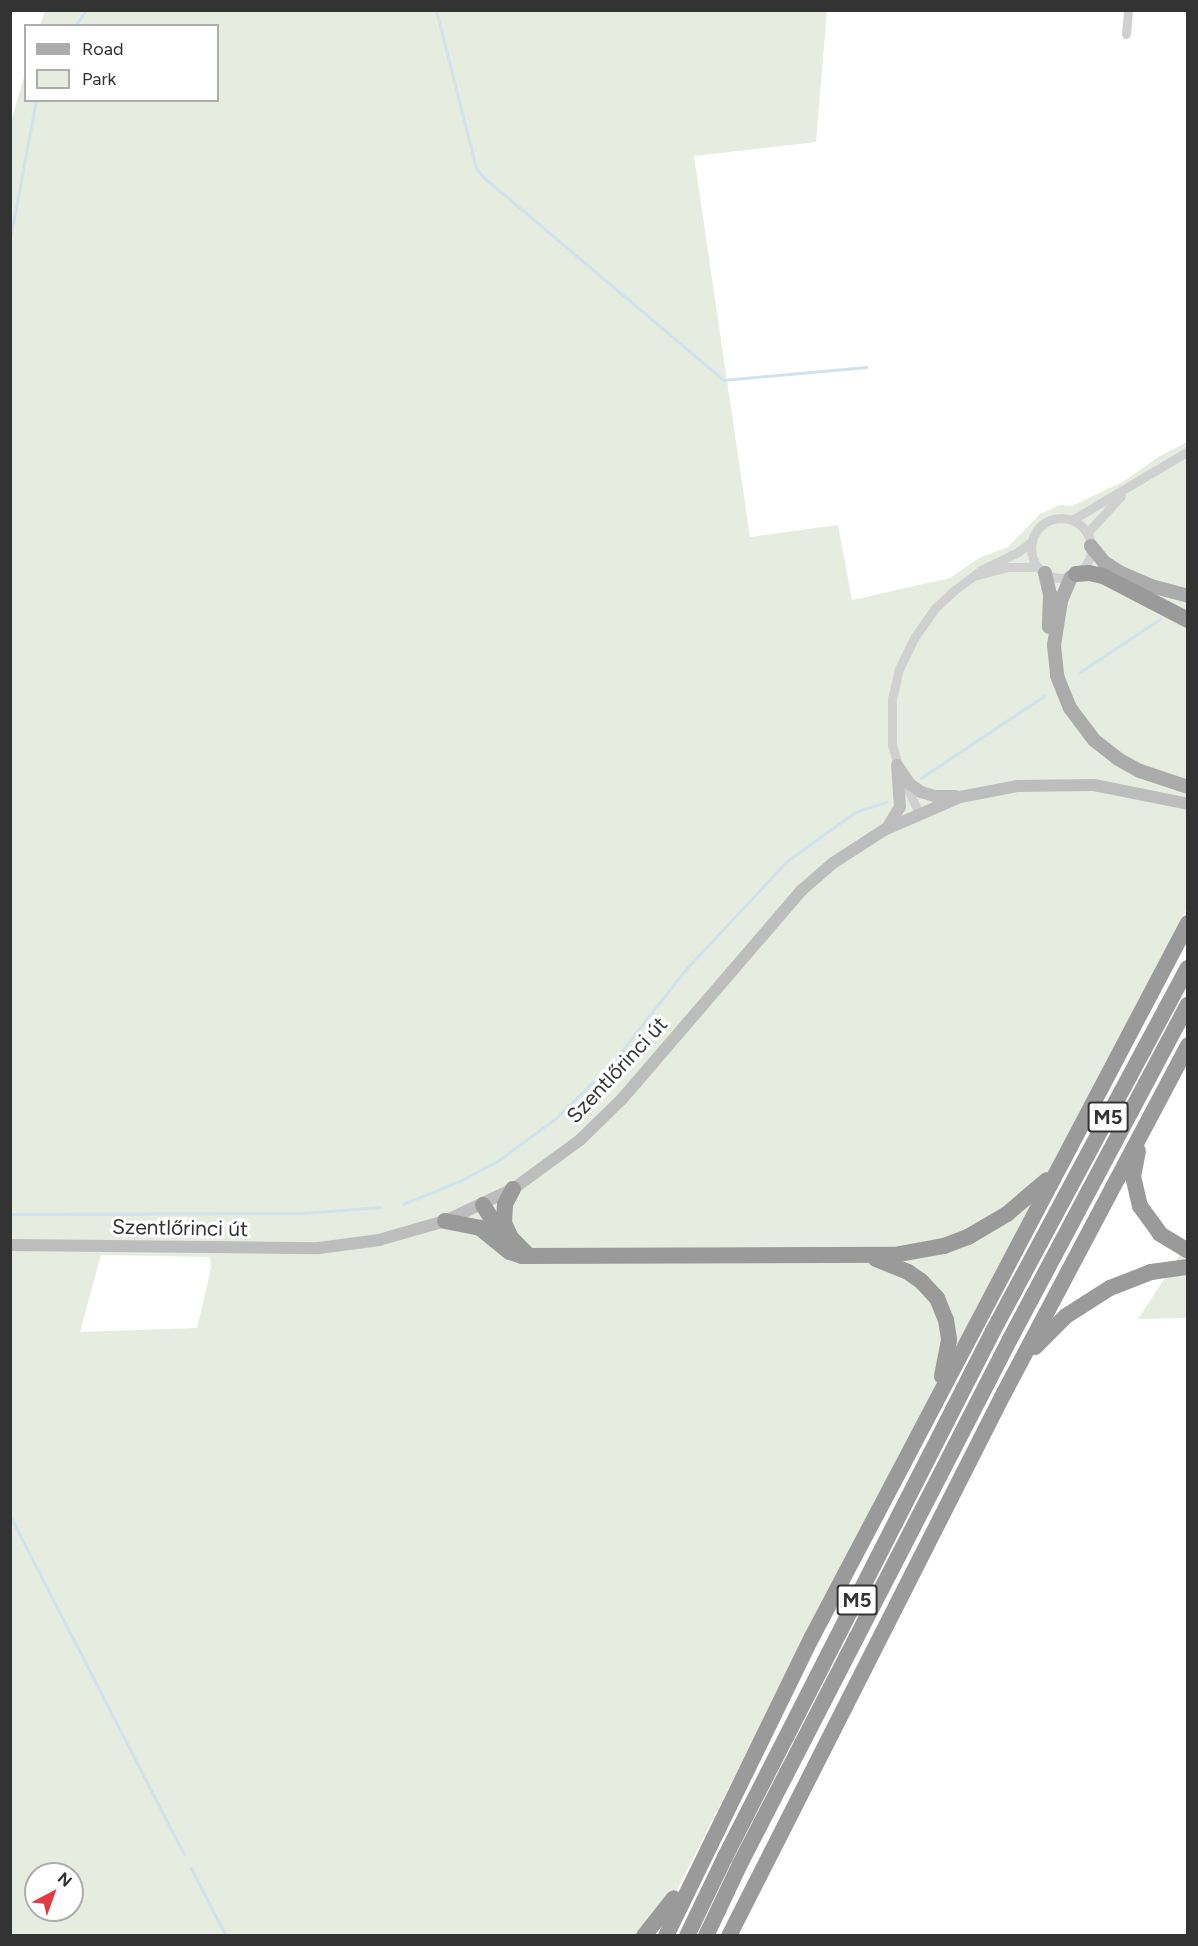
<!DOCTYPE html>
<html>
<head>
<meta charset="utf-8">
<style>
	body { margin:0 }
	#map { position:relative; width:1198px; height:1946px; overflow:hidden; background:#fff; font-family:Figtree,sans-serif }
	div>[style] { position:absolute }
	.green>* { inset:0; background:#e6ecdf }
	.stream>* { height:3px; margin:-1.5px; padding:0 1.5px; transform-origin:1.5px; border-radius:1.5px; background:#cfe2ee }
	.street>* { height:9px; margin:-4.5px; padding:0 4.5px; transform-origin:4.5px; border-radius:4.5px; background:#d0d0d0 }
	.street>.ring { margin:-4.5px; padding:0; box-sizing:content-box; background:none; border:9px solid #d0d0d0; border-radius:50% }
	.secondary>* { height:12px; margin:-6px; padding:0 6px; transform-origin:6px; border-radius:6px; background:#bdbdbd }
	.primary>* { height:14px; margin:-7px; padding:0 7px; transform-origin:7px; border-radius:7px; background:#ababab }
	.highway>* { height:16px; margin:-8px; padding:0 8px; transform-origin:8px; border-radius:8px; background:#9a9a9a }
	span { translate:-50% -50%; white-space:nowrap; text-align:center; line-height:1.15; -webkit-text-stroke:6px #fff; paint-order:stroke }
	.shield-label span { padding:2px 4px; background:#fff; border:2px solid; border-radius:4px; -webkit-text-stroke-width:0 }
	.shield-label { font-size:20px; color:#333; font-weight:700 }
	.street-label { font-size:21px; color:#333 }
	.frame { position:absolute; inset:0; border:12px solid #333; pointer-events:none }
	.legend { position:absolute; left:24px; top:24px; width:195px; height:78px; box-sizing:border-box; background:#fff; border:2px solid #adadad; margin:0; padding:8px 10px; list-style:none; font-size:18px; color:#333 }
	.legend li { display:flex; align-items:center; gap:12px; height:30px }
	.legend b { width:30px; border:2px solid #adadad }
	.north { position:absolute; left:24px; top:1862px; width:60px; height:60px; box-sizing:border-box; background:#fff; border:2px solid #adadad; border-radius:50%; rotate:41deg; font-size:16px; font-weight:700; line-height:24px; text-align:center; color:#333 }
	.north::after { content:''; display:block; margin:auto; width:21px; height:27px; background:#e63946; clip-path:polygon(50% 0,100% 100%,50% 72%,0 100%) }
</style>
</head>
<body>
<div id="map">
	<div class="green">
		<div style="clip-path:polygon(evenodd,45px 11px,827px 11px,816px 142px,694px 156px,750px 537px,838px 525px,852px 600px,950px 578px,979px 558px,1008px 547px,1040px 514px,1059px 505px,1072px 506px,1124px 481px,1160px 456px,1187px 442px,1187px 908px,874px 1502px,654px 1935px,11px 1936px,11px 122px,25px 73px,26px 100px,218px 100px,218px 26px,40px 25px,45px 11px,101px 1255px,210px 1257px,211px 1268px,197px 1328px,80px 1332px,101px 1255px,45px 11px,36px 1874px,72px 1874px,72px 1910px,36px 1910px,36px 1874px)"></div>
		<div style="clip-path:polygon(1187px 1244px,1187px 1318px,1138px 1319px)"></div>
	</div>
	<div class="stream">
		<div style="left:436px;top:10px;width:163px;rotate:75.8deg"></div>
		<div style="left:476px;top:168px;width:10px;rotate:53deg"></div>
		<div style="left:482px;top:176px;width:316px;rotate:40.2deg"></div>
		<div style="left:723px;top:380px;width:144px;rotate:-5.2deg"></div>
		<div style="left:75px;top:26px;width:19px;rotate:-55deg"></div>
		<div style="left:10px;top:239px;width:141px;rotate:-79.4deg"></div>
		<div style="left:1080px;top:672px;width:96px;rotate:-33.5deg"></div>
		<div style="left:921px;top:778px;width:148px;rotate:-33.7deg"></div>
		<div style="left:403px;top:1204px;width:64px;rotate:-22.1deg"></div>
		<div style="left:462px;top:1180px;width:42px;rotate:-28.4deg"></div>
		<div style="left:499px;top:1160px;width:71px;rotate:-36.4deg"></div>
		<div style="left:556px;top:1118px;width:80px;rotate:-44.5deg"></div>
		<div style="left:613px;top:1062px;width:117px;rotate:-52deg"></div>
		<div style="left:685px;top:970px;width:149px;rotate:-46.9deg"></div>
		<div style="left:787px;top:861px;width:84px;rotate:-35.8deg"></div>
		<div style="left:855px;top:812px;width:33px;rotate:-18deg"></div>
		<div style="left:10px;top:1214px;width:293px;rotate:-0.2deg"></div>
		<div style="left:303px;top:1213px;width:78px;rotate:-4.4deg"></div>
		<div style="left:10px;top:1516px;width:380px;rotate:62.8deg"></div>
		<div style="left:191px;top:1868px;width:76px;rotate:62.8deg"></div>
	</div>
	<div class="street">
		<div style="left:1126px;top:34px;width:24px;rotate:-85deg"></div>
		<div class="ring" style="left:1031px;top:518px;width:51px;height:51px"></div>
		<div style="left:1072px;top:520px;width:135px;rotate:-30.7deg"></div>
		<div style="left:1087px;top:533px;width:50px;rotate:-47.4deg"></div>
		<div style="left:974px;top:576px;width:34px;rotate:-15deg"></div>
		<div style="left:1007px;top:567px;width:30px"></div>
		<div style="left:899px;top:769px;width:25px;rotate:-106deg"></div>
		<div style="left:892px;top:745px;width:46px;rotate:-90deg"></div>
		<div style="left:892px;top:699px;width:31px;rotate:-77deg"></div>
		<div style="left:899px;top:669px;width:34px;rotate:-64deg"></div>
		<div style="left:914px;top:638px;width:35px;rotate:-55deg"></div>
		<div style="left:934px;top:609px;width:25px;rotate:-43deg"></div>
		<div style="left:952px;top:592px;width:36px;rotate:-37deg"></div>
		<div style="left:981px;top:570px;width:41px;rotate:-25.9deg"></div>
		<div style="left:1018px;top:552px;width:18px;rotate:-38deg"></div>
		<div style="left:904px;top:781px;width:35px;rotate:65deg"></div>
	</div>
	<div class="secondary">
		<div style="left:897px;top:765px;width:23px;rotate:56deg"></div>
		<div style="left:910px;top:784px;width:14px;rotate:36deg"></div>
		<div style="left:921px;top:792px;width:14px;rotate:17deg"></div>
		<div style="left:934px;top:796px;width:22px"></div>
		<div style="left:889px;top:825px;width:21px;rotate:-59deg"></div>
		<div style="left:900px;top:807px;width:39px;rotate:-94deg"></div>
		<div style="left:10px;top:1245px;width:309px;rotate:0.6deg"></div>
		<div style="left:319px;top:1248px;width:61px;rotate:-7.6deg"></div>
		<div style="left:379px;top:1240px;width:69px;rotate:-16.1deg"></div>
		<div style="left:445px;top:1221px;width:75px;rotate:-25.2deg"></div>
		<div style="left:513px;top:1189px;width:83px;rotate:-36.2deg"></div>
		<div style="left:580px;top:1140px;width:59px;rotate:-44.3deg"></div>
		<div style="left:622px;top:1099px;width:276px;rotate:-49.3deg"></div>
		<div style="left:802px;top:890px;width:41px;rotate:-41.1deg"></div>
		<div style="left:833px;top:863px;width:61px;rotate:-32.9deg"></div>
		<div style="left:884px;top:830px;width:83px;rotate:-23.5deg"></div>
		<div style="left:960px;top:797px;width:58px;rotate:-10.9deg"></div>
		<div style="left:1017px;top:786px;width:77px;rotate:-0.7deg"></div>
		<div style="left:1094px;top:785px;width:96px;rotate:11.4deg"></div>
	</div>
	<div class="primary">
		<div style="left:1091px;top:546px;width:21px;rotate:51deg"></div>
		<div style="left:1104px;top:562px;width:20px;rotate:33deg"></div>
		<div style="left:1121px;top:573px;width:33px;rotate:23deg"></div>
		<div style="left:1151px;top:586px;width:38px;rotate:15deg"></div>
		<div style="left:1045px;top:573px;width:22px;rotate:77deg"></div>
		<div style="left:1050px;top:594px;width:33px;rotate:92deg"></div>
		<div style="left:1071px;top:577px;width:26px;rotate:113deg"></div>
		<div style="left:1061px;top:601px;width:45px;rotate:99deg"></div>
		<div style="left:1054px;top:645px;width:31px;rotate:84deg"></div>
		<div style="left:1057px;top:676px;width:35px;rotate:68deg"></div>
		<div style="left:1070px;top:708px;width:40px;rotate:53deg"></div>
		<div style="left:1094px;top:740px;width:31px;rotate:38deg"></div>
		<div style="left:1118px;top:759px;width:25px;rotate:29deg"></div>
		<div style="left:1140px;top:771px;width:51px;rotate:18.4deg"></div>
	</div>
	<div class="highway">
		<div style="left:1076px;top:574px;width:13px;rotate:-4deg"></div>
		<div style="left:1089px;top:573px;width:14px;rotate:12deg"></div>
		<div style="left:1103px;top:576px;width:96px;rotate:27.4deg"></div>
		<div style="left:1138px;top:1151px;width:25px;rotate:101deg"></div>
		<div style="left:1133px;top:1176px;width:31px;rotate:77deg"></div>
		<div style="left:1140px;top:1206px;width:34px;rotate:54deg"></div>
		<div style="left:1160px;top:1234px;width:33px;rotate:31deg"></div>
		<div style="left:513px;top:1189px;width:17px;rotate:118deg"></div>
		<div style="left:505px;top:1204px;width:19px;rotate:93deg"></div>
		<div style="left:504px;top:1223px;width:17px;rotate:65deg"></div>
		<div style="left:511px;top:1238px;width:21px;rotate:45deg"></div>
		<div style="left:483px;top:1205px;width:36px;rotate:58deg"></div>
		<div style="left:445px;top:1221px;width:36px;rotate:11deg"></div>
		<div style="left:480px;top:1228px;width:38px;rotate:39deg"></div>
		<div style="left:510px;top:1252px;width:13px;rotate:18deg"></div>
		<div style="left:522px;top:1256px;width:372px;rotate:-0.2deg"></div>
		<div style="left:894px;top:1255px;width:51px;rotate:-10.2deg"></div>
		<div style="left:944px;top:1246px;width:26px;rotate:-21deg"></div>
		<div style="left:968px;top:1237px;width:45px;rotate:-30.5deg"></div>
		<div style="left:1007px;top:1214px;width:52px;rotate:-40.4deg"></div>
		<div style="left:876px;top:1259px;width:35px;rotate:22deg"></div>
		<div style="left:908px;top:1272px;width:16px;rotate:35deg"></div>
		<div style="left:921px;top:1281px;width:23px;rotate:47deg"></div>
		<div style="left:937px;top:1298px;width:24px;rotate:68deg"></div>
		<div style="left:946px;top:1320px;width:20px;rotate:81deg"></div>
		<div style="left:949px;top:1340px;width:37px;rotate:101deg"></div>
		<div style="left:1035px;top:1347px;width:44px;rotate:-45deg"></div>
		<div style="left:1066px;top:1316px;width:52px;rotate:-32.5deg"></div>
		<div style="left:1110px;top:1288px;width:44px;rotate:-21.3deg"></div>
		<div style="left:1151px;top:1272px;width:37px;rotate:-8deg"></div>
		<div style="left:644px;top:1936px;width:48px;rotate:-51.7deg"></div>
		<div style="left:666px;top:1936px;width:333px;rotate:-64deg"></div>
		<div style="left:812px;top:1637px;width:807px;rotate:-62.23deg"></div>
		<div style="left:687px;top:1936px;width:88px;rotate:-64.3deg"></div>
		<div style="left:725px;top:1857px;width:590px;rotate:-63deg"></div>
		<div style="left:993px;top:1331px;width:412px;rotate:-61.8deg"></div>
		<div style="left:706px;top:1936px;width:80px;rotate:-64.7deg"></div>
		<div style="left:740px;top:1864px;width:590px;rotate:-62.78deg"></div>
		<div style="left:1010px;top:1339px;width:379px;rotate:-62deg"></div>
		<div style="left:729px;top:1936px;width:609px;rotate:-63.14deg"></div>
		<div style="left:1004px;top:1393px;width:394px;rotate:-62.1deg"></div>
	</div>
	<div class="shield-label">
		<span style="left:1108px;top:1117px">M5</span>
		<span style="left:857px;top:1600px">M5</span>
	</div>
	<div class="street-label">
		<span style="left:617px;top:1070px;rotate:-47deg">Szentlőrinci út</span>
		<span style="left:180px;top:1228px;rotate:1deg">Szentlőrinci út</span>
	</div>
	<div class="frame"></div>
	<ul class="legend">
	<li><b style="height:8px;background:#ababab"></b>Road</li>
	<li><b style="height:16px;background:#e6ecdf"></b>Park</li>
	</ul>
	<div class="north">N</div>
</div>
</body>
</html>
